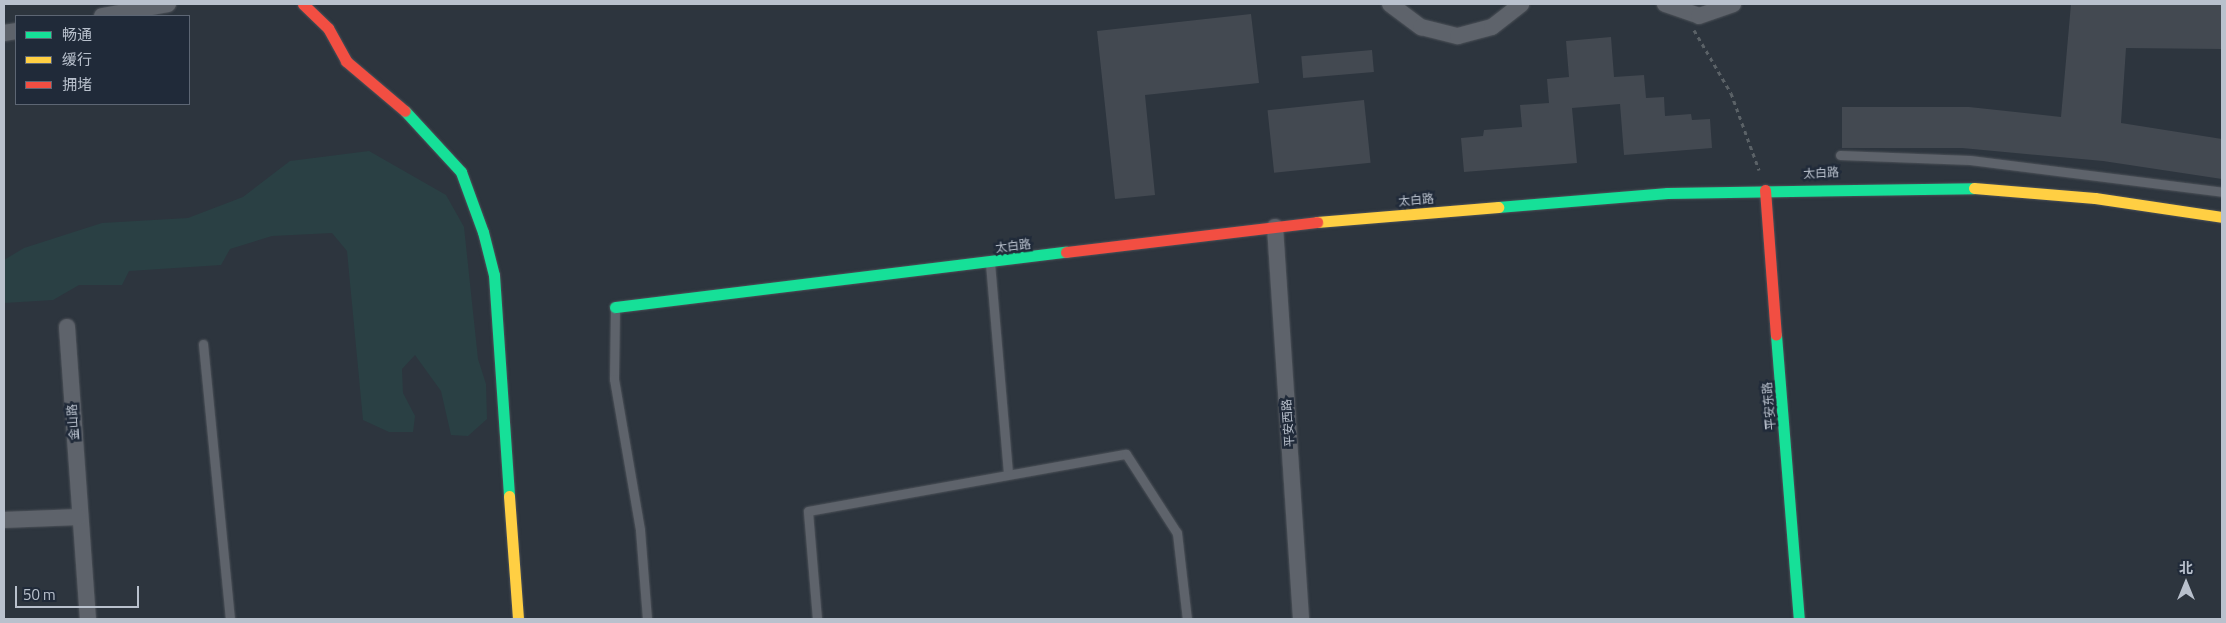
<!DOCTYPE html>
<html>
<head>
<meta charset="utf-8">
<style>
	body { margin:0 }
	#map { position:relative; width:2226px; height:623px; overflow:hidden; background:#2d353e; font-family:"Titillium Web","Noto Sans SC",sans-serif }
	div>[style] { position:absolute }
	.green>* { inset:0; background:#2a4044 }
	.building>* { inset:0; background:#434951; transform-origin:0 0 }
	.path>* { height:3px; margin-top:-1.5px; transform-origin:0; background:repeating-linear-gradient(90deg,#5b6267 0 4px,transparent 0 8px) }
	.roads { filter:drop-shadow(0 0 1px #4c5158) drop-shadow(0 0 1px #4c5158) }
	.lane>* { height:9px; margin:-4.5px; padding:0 4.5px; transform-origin:4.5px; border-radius:4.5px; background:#5e636b }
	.street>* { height:16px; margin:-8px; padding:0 8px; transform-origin:8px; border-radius:8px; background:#5e636b }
	.fast>* { height:11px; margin:-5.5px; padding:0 5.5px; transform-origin:5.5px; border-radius:5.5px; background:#16e098 }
	.slow>* { height:11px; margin:-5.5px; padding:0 5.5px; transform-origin:5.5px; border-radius:5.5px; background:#ffcf43 }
	.jam>* { height:11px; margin:-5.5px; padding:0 5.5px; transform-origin:5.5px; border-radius:5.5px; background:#f24e42 }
	span { translate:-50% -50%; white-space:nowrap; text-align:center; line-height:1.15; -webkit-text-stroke:5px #202a39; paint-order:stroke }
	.street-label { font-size:12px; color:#b9c1cd }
	.frame { position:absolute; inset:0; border:5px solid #b9c1cd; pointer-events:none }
	.legend { position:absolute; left:15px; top:15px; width:175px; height:90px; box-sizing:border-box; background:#202a39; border:1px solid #5d6674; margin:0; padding:6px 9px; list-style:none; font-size:15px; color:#b9c1cd }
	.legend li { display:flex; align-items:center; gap:10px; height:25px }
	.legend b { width:25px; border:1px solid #5d6674 }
	.north { position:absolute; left:2161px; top:558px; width:50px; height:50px; -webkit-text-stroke:4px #202a39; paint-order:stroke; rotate:0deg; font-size:14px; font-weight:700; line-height:20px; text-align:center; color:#b9c1cd }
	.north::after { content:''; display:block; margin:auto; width:18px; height:22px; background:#b9c1cd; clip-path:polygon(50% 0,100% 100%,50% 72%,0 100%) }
	.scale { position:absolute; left:15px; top:586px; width:124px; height:22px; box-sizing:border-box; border:2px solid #b9c1cd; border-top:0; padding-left:6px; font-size:15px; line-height:18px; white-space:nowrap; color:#b9c1cd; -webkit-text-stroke:4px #202a39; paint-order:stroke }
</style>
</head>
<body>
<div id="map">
	<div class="green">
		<div style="clip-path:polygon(369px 151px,446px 195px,464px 227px,478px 359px,486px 384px,487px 419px,468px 436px,451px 435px,441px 391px,415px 355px,402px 369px,403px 393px,415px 416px,413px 432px,389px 432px,363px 420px,347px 251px,332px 233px,272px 236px,230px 249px,221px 265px,129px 271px,122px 285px,79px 285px,53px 300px,4px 303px,4px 260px,24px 248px,102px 223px,188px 218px,243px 197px,290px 161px)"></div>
	</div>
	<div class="building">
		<div style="clip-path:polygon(2071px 4px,2222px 4px,2222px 49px,2126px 48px,2121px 123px,2222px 139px,2222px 179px,2103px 161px,1962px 148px,1842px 148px,1842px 107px,1969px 107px,2061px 117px)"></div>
		<div style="clip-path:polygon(1251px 14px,1259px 83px,1145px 95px,1155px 195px,1115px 199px,1097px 31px)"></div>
		<div style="clip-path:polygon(1611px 37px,1614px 77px,1644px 75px,1646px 98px,1664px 97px,1665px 116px,1691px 114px,1692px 120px,1710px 119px,1712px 148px,1624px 155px,1620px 104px,1572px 108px,1577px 163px,1464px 172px,1461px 138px,1483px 136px,1484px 130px,1522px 127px,1520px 105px,1549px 103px,1547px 79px,1569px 77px,1566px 41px)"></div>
		<div style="left:1372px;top:50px;width:22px;height:71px;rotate:85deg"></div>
		<div style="left:1364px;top:100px;width:63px;height:97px;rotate:84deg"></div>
	</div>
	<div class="path">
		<div style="left:1694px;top:30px;width:73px;rotate:59.6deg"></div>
		<div style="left:1731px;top:93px;width:82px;rotate:70deg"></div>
	</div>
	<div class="roads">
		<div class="lane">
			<div style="left:1840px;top:155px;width:130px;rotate:2.2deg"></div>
			<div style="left:1970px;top:160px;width:254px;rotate:7.2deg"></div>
			<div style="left:990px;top:263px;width:211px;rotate:85.1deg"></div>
			<div style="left:615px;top:307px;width:72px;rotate:90.8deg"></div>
			<div style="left:614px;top:379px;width:153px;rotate:80.2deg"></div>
			<div style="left:640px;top:530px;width:89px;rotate:85.5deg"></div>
			<div style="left:203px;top:344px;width:276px;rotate:84.4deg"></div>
			<div style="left:817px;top:619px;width:108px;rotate:-94.8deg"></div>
			<div style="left:808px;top:511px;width:323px;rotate:-10.2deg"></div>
			<div style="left:1126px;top:454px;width:94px;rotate:57.2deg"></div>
			<div style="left:1177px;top:533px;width:87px;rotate:83.4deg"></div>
		</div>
		<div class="street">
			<div style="left:1390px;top:4px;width:39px;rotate:37deg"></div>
			<div style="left:1421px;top:27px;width:38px;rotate:14deg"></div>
			<div style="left:1458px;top:36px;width:35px;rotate:-15deg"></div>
			<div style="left:1492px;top:27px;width:37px;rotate:-38deg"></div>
			<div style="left:1665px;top:4px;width:36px;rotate:19deg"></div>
			<div style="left:1699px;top:16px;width:36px;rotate:-19deg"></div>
			<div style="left:102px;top:16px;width:67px;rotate:-10.3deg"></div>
			<div style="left:4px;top:33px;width:12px;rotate:-9deg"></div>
			<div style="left:1275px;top:227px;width:393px;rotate:86.2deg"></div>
			<div style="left:67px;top:327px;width:293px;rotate:85.9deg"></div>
			<div style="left:4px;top:520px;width:74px;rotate:-2.3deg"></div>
		</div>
		<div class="fast">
			<div style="left:405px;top:111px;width:83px;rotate:47.4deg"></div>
			<div style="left:461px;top:172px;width:64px;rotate:69.9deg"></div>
			<div style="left:483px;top:232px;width:44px;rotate:75.7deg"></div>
			<div style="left:494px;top:275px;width:222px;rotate:86.1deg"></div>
			<div style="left:1498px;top:207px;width:170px;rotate:-4.7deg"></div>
			<div style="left:1667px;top:193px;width:307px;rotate:-0.9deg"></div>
			<div style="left:615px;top:307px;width:454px;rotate:-7deg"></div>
			<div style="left:1776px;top:335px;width:285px;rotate:85.4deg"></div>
		</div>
		<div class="slow">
			<div style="left:1974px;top:188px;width:121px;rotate:4.7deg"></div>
			<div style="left:2095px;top:198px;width:128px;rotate:8.5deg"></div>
			<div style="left:1317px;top:222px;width:182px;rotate:-4.7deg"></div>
			<div style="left:509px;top:496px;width:123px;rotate:85.8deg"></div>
		</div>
		<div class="jam">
			<div style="left:303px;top:4px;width:35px;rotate:44deg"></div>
			<div style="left:328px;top:28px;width:38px;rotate:61deg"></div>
			<div style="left:346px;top:61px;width:77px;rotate:40.3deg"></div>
			<div style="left:1765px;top:190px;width:145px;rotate:85.7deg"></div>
			<div style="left:1066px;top:252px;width:253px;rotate:-6.8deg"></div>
		</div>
	</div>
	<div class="street-label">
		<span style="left:1821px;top:173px;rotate:-3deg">太白路</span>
		<span style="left:1416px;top:200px;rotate:-5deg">太白路</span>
		<span style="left:1013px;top:246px;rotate:-7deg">太白路</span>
		<span style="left:1769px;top:406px;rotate:-95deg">平安东路</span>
		<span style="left:73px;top:422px;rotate:-94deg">金山路</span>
		<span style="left:1288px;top:423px;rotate:-94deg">平安西路</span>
	</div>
	<div class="frame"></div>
	<ul class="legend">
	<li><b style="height:6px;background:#16e098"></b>畅通</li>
	<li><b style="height:6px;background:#ffcf43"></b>缓行</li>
	<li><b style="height:6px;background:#f24e42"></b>拥堵</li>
	</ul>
	<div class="north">北</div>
	<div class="scale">50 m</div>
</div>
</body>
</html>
